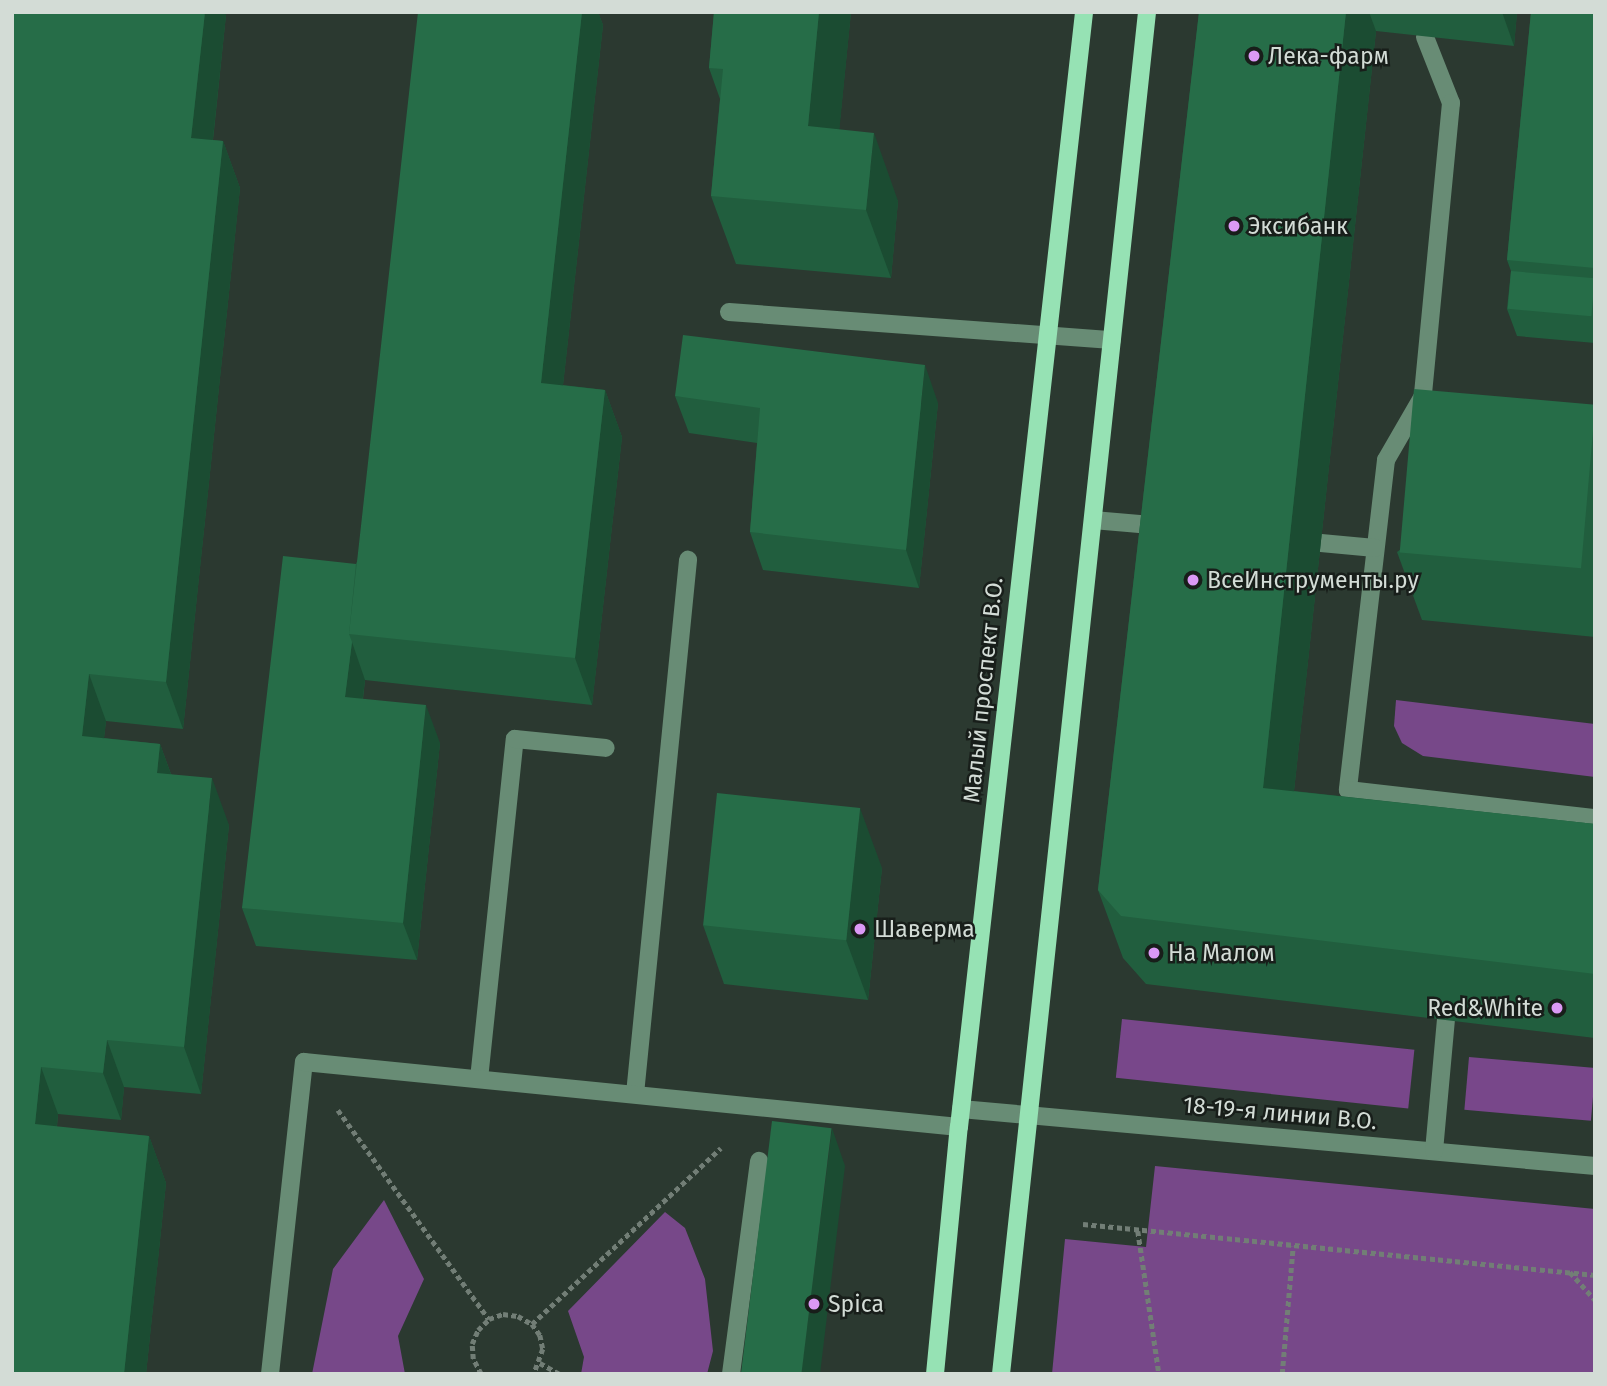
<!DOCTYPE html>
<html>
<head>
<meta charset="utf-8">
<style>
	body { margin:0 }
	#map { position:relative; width:1607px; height:1386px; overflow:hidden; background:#2b3930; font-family:"Fira Sans",sans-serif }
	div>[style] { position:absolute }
	.green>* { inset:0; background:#774889 }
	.forest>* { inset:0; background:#78478a; transform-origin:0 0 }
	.path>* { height:4.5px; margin-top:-2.25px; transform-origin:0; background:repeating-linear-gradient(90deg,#727e76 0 5px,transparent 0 8.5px) }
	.minor>* { height:18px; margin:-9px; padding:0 9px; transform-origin:9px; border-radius:9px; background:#688c75 }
	.major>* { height:18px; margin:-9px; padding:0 9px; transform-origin:9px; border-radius:9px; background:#96e2b4 }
	.wall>* { inset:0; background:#215e3e }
	.shaded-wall>* { inset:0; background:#1b4c32 }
	.building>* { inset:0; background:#266d48; transform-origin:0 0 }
	.dots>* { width:19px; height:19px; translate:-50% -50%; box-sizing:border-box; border:4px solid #181e1a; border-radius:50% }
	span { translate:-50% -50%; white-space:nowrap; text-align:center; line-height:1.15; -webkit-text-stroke:5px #181e1a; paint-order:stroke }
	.poi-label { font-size:23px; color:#d3dcd6 }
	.left { translate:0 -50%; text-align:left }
	.right { translate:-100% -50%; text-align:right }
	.street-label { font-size:23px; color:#d3dcd6 }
	.frame { position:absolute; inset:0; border:14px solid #d3dcd6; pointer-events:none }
</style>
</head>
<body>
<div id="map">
	<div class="green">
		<div style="clip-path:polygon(1396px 700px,1595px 724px,1595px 777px,1423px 756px,1402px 743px,1394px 726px)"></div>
		<div style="clip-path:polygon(1155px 1166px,1595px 1209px,1595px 1374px,1052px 1374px,1065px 1239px,1146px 1247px)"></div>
		<div style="clip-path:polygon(384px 1200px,424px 1279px,398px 1336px,405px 1374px,312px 1374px,333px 1269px)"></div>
		<div style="clip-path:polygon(665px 1212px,685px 1228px,705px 1279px,713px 1351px,707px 1374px,581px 1374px,584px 1357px,568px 1311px)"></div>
	</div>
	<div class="forest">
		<div style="left:1122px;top:1019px;width:294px;height:59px;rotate:6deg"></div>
		<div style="left:1469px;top:1057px;width:127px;height:53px;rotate:5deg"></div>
	</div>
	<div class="path">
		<div style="left:338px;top:1110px;width:258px;rotate:54.2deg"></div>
		<div style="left:1083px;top:1224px;width:515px;rotate:5.69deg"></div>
		<div style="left:1138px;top:1231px;width:145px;rotate:81.6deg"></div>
		<div style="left:1570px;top:1272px;width:38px;rotate:48deg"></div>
		<div style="left:532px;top:1324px;width:258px;rotate:-43deg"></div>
		<div style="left:540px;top:1363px;width:23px;rotate:29deg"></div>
		<div style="left:481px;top:1374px;width:17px;rotate:-118deg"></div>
		<div style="left:473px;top:1359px;width:15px;rotate:-94deg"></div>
		<div style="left:472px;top:1344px;width:15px;rotate:-67deg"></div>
		<div style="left:478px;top:1330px;width:16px;rotate:-45deg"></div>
		<div style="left:489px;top:1319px;width:15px;rotate:-20deg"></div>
		<div style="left:503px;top:1314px;width:15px;rotate:8deg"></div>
		<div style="left:518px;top:1316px;width:16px;rotate:30deg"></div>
		<div style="left:532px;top:1324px;width:14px;rotate:54deg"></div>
		<div style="left:540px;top:1335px;width:14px;rotate:78deg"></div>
		<div style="left:543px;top:1349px;width:27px;rotate:110deg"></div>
		<div style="left:1282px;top:1374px;width:128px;rotate:-85.1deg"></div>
	</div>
	<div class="minor">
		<div style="left:1425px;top:37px;width:71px;rotate:68.5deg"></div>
		<div style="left:1451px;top:103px;width:294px;rotate:95.5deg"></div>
		<div style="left:1423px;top:396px;width:74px;rotate:120deg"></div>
		<div style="left:1386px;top:460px;width:332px;rotate:96.6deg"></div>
		<div style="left:1348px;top:790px;width:249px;rotate:6.5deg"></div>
		<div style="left:729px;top:312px;width:384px;rotate:4.2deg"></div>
		<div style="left:1093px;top:520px;width:70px;rotate:4.9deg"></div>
		<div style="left:1321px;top:543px;width:54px;rotate:5.3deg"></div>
		<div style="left:479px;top:1079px;width:342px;rotate:-84deg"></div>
		<div style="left:515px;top:739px;width:91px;rotate:5.6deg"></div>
		<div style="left:635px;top:1094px;width:537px;rotate:-84.33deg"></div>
		<div style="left:961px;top:1109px;width:637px;rotate:5.14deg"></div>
		<div style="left:1434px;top:1151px;width:132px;rotate:-84.8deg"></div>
		<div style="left:270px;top:1374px;width:314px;rotate:-83.8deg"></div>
		<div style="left:304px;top:1062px;width:658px;rotate:5.67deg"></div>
		<div style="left:731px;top:1374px;width:215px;rotate:-82.5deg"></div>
	</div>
	<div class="major">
		<div style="left:935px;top:1374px;width:248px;rotate:-84.5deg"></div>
		<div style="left:959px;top:1127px;width:1122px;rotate:-83.6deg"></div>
		<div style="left:1001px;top:1374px;width:1370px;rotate:-83.88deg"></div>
	</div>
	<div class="wall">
		<div style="clip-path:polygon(12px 12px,226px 15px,213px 140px,223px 141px,240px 188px,183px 729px,106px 721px,104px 738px,160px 744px,171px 774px,229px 825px,201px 1094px,124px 1087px,121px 1120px,58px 1114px,57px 1127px,149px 1136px,166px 1183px,146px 1374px,12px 1374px)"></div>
		<div style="clip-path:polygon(582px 12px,598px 12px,603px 25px,563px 385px,605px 390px,622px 437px,592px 705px,365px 680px,363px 699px,440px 743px,417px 960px,256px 946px,242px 908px,356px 564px)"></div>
		<div style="clip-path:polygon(714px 12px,851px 12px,839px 130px,898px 201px,891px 278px,736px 264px,711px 196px,720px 99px,709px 68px)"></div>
		<div style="clip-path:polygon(1199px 12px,1517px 12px,1514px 46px,1376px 31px,1294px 791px,1595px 824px,1595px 1038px,1146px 984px,1123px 958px,1098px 890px)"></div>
		<div style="clip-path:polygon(1531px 12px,1595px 12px,1595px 343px,1517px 336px,1507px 309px,1511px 271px,1507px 260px)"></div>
		<div style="clip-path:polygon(675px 396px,938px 403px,919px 588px,763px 570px,750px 532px,757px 443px,689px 433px)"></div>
		<div style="clip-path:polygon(1595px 406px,1595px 637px,1422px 620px,1397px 552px)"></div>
		<div style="clip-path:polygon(882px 868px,868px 1000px,724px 984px,703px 925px)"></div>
	</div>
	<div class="shaded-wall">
		<div style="clip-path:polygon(205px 12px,225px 12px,226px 15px,208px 185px,191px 138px)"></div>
		<div style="clip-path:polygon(582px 12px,598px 12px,603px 25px,558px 430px,541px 383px)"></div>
		<div style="clip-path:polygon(819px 12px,851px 12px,833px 194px,808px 126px)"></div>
		<div style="clip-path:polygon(1346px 12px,1369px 12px,1376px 31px,1287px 856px,1263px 788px)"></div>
		<div style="clip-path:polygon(1502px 12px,1517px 12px,1514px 46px)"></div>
		<div style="clip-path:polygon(874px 133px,898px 201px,891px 278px,866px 210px)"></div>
		<div style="clip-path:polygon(223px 141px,240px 188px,183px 729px,166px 682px)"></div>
		<div style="clip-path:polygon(925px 365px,938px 403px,919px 588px,906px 550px)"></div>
		<div style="clip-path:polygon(605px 390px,622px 437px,592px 705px,575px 658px)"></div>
		<div style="clip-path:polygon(352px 642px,365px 680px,358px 735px,345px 697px)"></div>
		<div style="clip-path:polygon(89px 674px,106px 721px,99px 783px,82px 736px)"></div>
		<div style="clip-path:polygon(426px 705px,440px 743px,417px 960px,403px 923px)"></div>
		<div style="clip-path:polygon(160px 744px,177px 791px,157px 773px)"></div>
		<div style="clip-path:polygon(212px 778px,229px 825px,201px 1094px,184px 1047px)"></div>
		<div style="clip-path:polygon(860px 808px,882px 868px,868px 1000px,846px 940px)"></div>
		<div style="clip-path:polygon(107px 1040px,124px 1087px,121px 1120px,103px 1073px)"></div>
		<div style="clip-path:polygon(41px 1067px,58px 1114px,52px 1171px,35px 1124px)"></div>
		<div style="clip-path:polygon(832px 1128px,845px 1166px,820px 1374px,801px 1374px)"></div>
		<div style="clip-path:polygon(149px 1136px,166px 1183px,146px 1374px,124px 1374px)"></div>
	</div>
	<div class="building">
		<div style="clip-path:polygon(12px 12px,205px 12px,191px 138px,223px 141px,166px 682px,89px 674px,82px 736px,160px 744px,157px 773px,212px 778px,184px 1047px,107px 1040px,103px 1073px,41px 1067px,35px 1124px,149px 1136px,124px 1374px,12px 1374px)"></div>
		<div style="clip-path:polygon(418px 12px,582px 12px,541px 383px,605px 390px,575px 658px,349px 634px)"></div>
		<div style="clip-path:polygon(714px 12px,819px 12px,808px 126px,874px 133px,866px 210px,711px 196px,723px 69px,709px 68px)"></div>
		<div style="clip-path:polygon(1199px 12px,1346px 12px,1263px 788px,1595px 824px,1595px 974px,1121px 916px,1098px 890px)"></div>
		<div style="clip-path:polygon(1531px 12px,1582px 12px,1595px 13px,1595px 268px,1507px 260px)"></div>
		<div style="left:1511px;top:271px;width:84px;height:38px;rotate:5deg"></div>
		<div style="clip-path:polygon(683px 335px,925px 365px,906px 550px,750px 532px,760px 408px,675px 396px)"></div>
		<div style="left:1414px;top:389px;width:182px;height:164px;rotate:5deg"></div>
		<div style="clip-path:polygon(283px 556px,356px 564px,349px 634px,352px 642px,345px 697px,426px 705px,403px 923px,242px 908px)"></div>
		<div style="left:717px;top:793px;width:144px;height:133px;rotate:6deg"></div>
		<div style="left:772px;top:1121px;width:60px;height:255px;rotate:7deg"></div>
	</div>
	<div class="dots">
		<div style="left:1254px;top:56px;background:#db99f5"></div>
		<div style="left:1234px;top:226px;background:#db99f5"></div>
		<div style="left:1193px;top:580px;background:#db99f5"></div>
		<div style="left:860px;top:929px;background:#db99f5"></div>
		<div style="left:1154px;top:953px;background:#db99f5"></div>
		<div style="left:1557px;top:1008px;background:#db99f5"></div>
		<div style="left:814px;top:1304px;background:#db99f5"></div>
	</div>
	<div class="poi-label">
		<span class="left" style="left:1268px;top:56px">Лека-фарм</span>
		<span class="left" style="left:1248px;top:226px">Эксибанк</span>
		<span class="left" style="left:1207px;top:580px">ВсеИнструменты.ру</span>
		<span class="left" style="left:874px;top:929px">Шаверма</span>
		<span class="left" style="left:1168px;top:953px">На Малом</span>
		<span class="right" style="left:1543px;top:1008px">Red&amp;White</span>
		<span class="left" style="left:828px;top:1304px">Spica</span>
	</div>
	<div class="street-label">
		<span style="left:983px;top:690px;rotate:-84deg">Малый проспект В.О.</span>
		<span style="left:1280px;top:1113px;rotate:5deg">18-19-я линии В.О.</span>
	</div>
	<div class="frame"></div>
</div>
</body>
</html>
